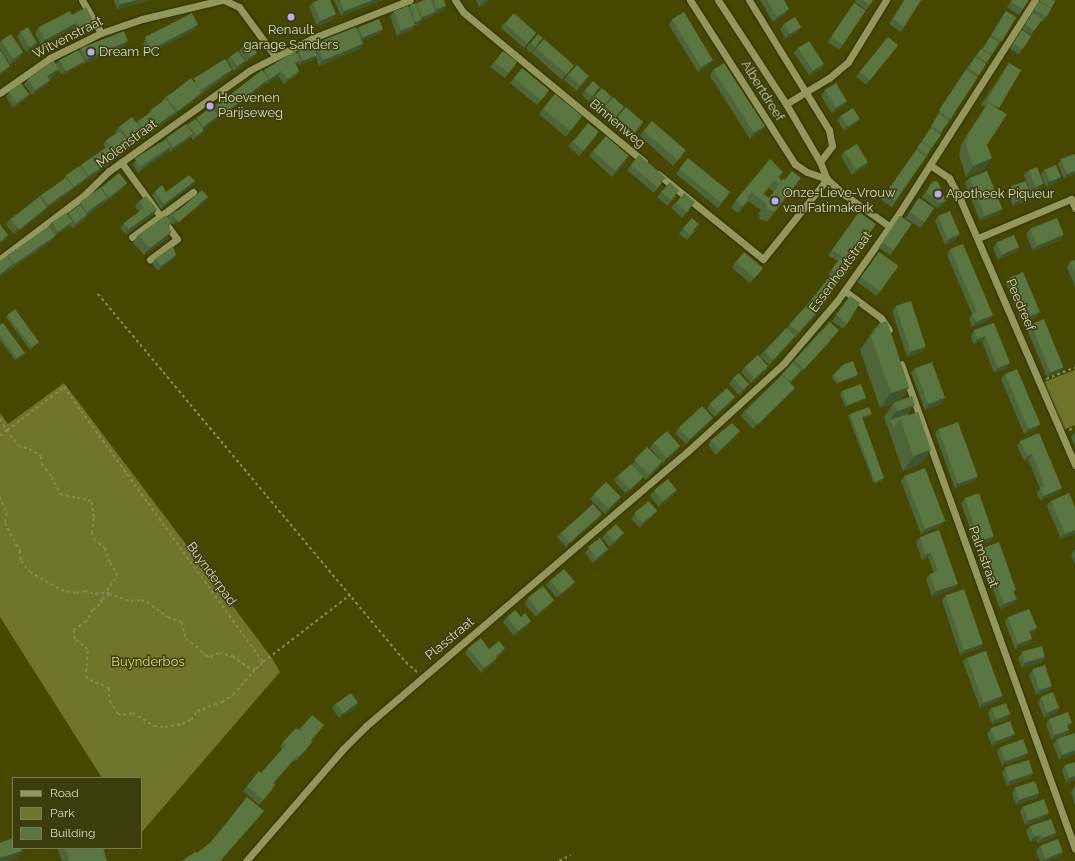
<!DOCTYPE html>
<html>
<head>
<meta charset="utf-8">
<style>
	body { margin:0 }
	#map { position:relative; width:1075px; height:861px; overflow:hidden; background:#464802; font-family:Raleway,sans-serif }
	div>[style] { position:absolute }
	.green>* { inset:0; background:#71742b }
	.path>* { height:1.5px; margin-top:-0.75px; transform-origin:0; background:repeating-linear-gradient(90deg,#898b57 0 3px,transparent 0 6px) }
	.roads { filter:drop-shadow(0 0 1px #2c2d0c) drop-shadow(0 0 1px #2c2d0c) }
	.minor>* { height:7px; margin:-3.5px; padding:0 3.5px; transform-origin:3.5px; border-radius:3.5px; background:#939759 }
	.wall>* { inset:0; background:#4d6538; transform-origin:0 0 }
	.shaded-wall>* { inset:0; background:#3f532e }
	.building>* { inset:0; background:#5a7641; transform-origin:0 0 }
	.dots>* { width:11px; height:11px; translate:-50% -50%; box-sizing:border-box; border:2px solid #3b3d0d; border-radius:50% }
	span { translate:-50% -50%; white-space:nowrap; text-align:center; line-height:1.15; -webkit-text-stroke:3px #3b3d0d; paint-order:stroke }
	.poi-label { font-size:13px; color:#d9dcbd }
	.left { translate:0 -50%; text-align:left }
	.street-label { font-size:13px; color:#d9dcbd }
	.park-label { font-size:13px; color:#dce358 }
	.legend { position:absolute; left:12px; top:777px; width:130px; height:72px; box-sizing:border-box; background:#3b3d0d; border:1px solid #7a7d53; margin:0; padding:5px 7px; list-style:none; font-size:12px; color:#d9dcbd }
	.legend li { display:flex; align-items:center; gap:8px; height:20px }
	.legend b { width:20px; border:1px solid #7a7d53 }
</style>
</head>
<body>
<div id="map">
	<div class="green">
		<div style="clip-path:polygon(1075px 370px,1075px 425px,1064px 430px,1044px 382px)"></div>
		<div style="clip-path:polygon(64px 383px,272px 658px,280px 672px,141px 833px,141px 778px,102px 778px,0 617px,0 413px,8px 424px)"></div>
	</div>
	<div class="path">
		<div style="left:98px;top:294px;width:480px;rotate:50.1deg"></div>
		<div style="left:406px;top:662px;width:15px;rotate:42deg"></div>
		<div style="left:1046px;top:379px;width:31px;rotate:-22deg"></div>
		<div style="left:0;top:419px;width:13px;rotate:58deg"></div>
		<div style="left:7px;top:430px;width:71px;rotate:-37deg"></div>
		<div style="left:64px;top:387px;width:339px;rotate:54.1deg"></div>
		<div style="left:263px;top:662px;width:110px;rotate:-37.6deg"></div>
		<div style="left:1069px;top:430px;width:6px;rotate:-18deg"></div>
		<div style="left:0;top:436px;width:9px;rotate:-41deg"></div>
		<div style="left:7px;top:430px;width:19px;rotate:55deg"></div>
		<div style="left:18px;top:446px;width:11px;rotate:15deg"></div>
		<div style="left:29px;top:449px;width:14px;rotate:30deg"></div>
		<div style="left:41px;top:456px;width:8px;rotate:83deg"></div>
		<div style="left:42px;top:464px;width:16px;rotate:52deg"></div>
		<div style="left:52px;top:477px;width:19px;rotate:65deg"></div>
		<div style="left:60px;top:494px;width:29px;rotate:12deg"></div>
		<div style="left:88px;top:500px;width:4px;rotate:27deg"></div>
		<div style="left:92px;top:502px;width:16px;rotate:83deg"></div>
		<div style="left:94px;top:518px;width:14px;rotate:98deg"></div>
		<div style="left:92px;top:532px;width:7px;rotate:74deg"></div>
		<div style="left:94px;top:539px;width:14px;rotate:39deg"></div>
		<div style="left:105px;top:548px;width:16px;rotate:72deg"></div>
		<div style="left:110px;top:563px;width:12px;rotate:55deg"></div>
		<div style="left:117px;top:573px;width:6px;rotate:99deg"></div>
		<div style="left:116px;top:579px;width:15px;rotate:127deg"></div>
		<div style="left:0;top:497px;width:17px;rotate:66deg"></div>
		<div style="left:7px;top:513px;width:10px;rotate:101deg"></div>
		<div style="left:5px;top:523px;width:32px;rotate:62deg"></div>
		<div style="left:20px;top:551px;width:10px;rotate:84deg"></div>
		<div style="left:21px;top:561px;width:14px;rotate:51deg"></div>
		<div style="left:30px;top:572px;width:36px;rotate:30deg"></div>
		<div style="left:61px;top:590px;width:15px;rotate:11deg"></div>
		<div style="left:76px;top:593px;width:8px;rotate:-14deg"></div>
		<div style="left:84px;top:591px;width:11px;rotate:15deg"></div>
		<div style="left:95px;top:594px;width:12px;rotate:-9deg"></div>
		<div style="left:107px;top:592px;width:3px;rotate:45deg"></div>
		<div style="left:109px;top:594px;width:9px;rotate:139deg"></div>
		<div style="left:102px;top:600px;width:5px;rotate:112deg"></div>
		<div style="left:100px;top:605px;width:9px;rotate:144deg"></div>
		<div style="left:93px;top:610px;width:14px;rotate:120deg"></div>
		<div style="left:86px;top:622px;width:14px;rotate:146deg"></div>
		<div style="left:74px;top:630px;width:6px;rotate:90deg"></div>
		<div style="left:74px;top:636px;width:4px;rotate:63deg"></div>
		<div style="left:76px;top:640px;width:12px;rotate:35deg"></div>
		<div style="left:86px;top:647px;width:4px;rotate:63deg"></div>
		<div style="left:88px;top:651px;width:25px;rotate:95deg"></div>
		<div style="left:86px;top:676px;width:6px;rotate:45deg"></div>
		<div style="left:90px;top:680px;width:21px;rotate:23deg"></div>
		<div style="left:109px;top:688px;width:13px;rotate:86deg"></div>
		<div style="left:110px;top:701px;width:15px;rotate:58deg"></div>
		<div style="left:118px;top:714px;width:5px;rotate:11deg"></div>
		<div style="left:123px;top:715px;width:10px;rotate:-11deg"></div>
		<div style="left:133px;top:713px;width:25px;rotate:32deg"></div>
		<div style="left:154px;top:726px;width:11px;rotate:5deg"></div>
		<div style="left:165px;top:727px;width:17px;rotate:-10deg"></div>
		<div style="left:182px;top:724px;width:10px;rotate:-24deg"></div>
		<div style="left:191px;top:720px;width:11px;rotate:-56deg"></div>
		<div style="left:197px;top:711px;width:27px;rotate:-20deg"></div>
		<div style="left:222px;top:702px;width:13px;rotate:-32deg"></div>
		<div style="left:233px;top:695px;width:35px;rotate:-49deg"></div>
		<div style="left:256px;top:669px;width:10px;rotate:-45deg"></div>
		<div style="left:109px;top:594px;width:23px;rotate:18deg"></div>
		<div style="left:131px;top:601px;width:10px;rotate:-6deg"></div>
		<div style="left:141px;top:600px;width:6px;rotate:18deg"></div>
		<div style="left:147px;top:602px;width:26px;rotate:36deg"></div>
		<div style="left:168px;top:617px;width:15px;rotate:20deg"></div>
		<div style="left:182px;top:622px;width:17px;rotate:77deg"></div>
		<div style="left:186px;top:639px;width:12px;rotate:35deg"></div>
		<div style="left:196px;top:646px;width:14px;rotate:45deg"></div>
		<div style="left:206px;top:656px;width:4px;rotate:14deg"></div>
		<div style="left:210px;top:657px;width:10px;rotate:-24deg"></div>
		<div style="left:219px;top:653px;width:14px;rotate:12deg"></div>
		<div style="left:233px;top:656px;width:18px;rotate:38deg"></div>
		<div style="left:247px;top:667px;width:9px;rotate:13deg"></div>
		<div style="left:559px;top:861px;width:13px;rotate:-27deg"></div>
	</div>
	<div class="roads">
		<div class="minor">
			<div style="left:82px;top:0;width:38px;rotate:60deg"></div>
			<div style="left:224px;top:0;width:17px;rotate:25deg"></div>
			<div style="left:239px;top:7px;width:61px;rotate:53.7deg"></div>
			<div style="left:455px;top:0;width:14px;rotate:56deg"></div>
			<div style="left:463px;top:12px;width:235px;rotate:39.6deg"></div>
			<div style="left:690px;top:0;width:195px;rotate:57.4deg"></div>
			<div style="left:795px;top:164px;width:14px;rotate:34deg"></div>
			<div style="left:807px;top:172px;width:21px;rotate:19deg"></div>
			<div style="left:827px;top:179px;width:24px;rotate:42deg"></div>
			<div style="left:845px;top:195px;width:54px;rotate:35.2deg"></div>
			<div style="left:718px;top:0;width:124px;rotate:56.8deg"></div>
			<div style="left:786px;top:104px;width:67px;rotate:59.6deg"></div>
			<div style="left:820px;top:162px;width:18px;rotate:68deg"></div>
			<div style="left:749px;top:0;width:153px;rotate:58.4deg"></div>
			<div style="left:829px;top:130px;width:16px;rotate:79deg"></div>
			<div style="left:832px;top:146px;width:20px;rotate:127deg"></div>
			<div style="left:0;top:93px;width:61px;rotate:-35deg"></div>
			<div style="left:50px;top:58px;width:57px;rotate:-26.1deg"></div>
			<div style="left:101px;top:33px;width:43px;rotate:-18.9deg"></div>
			<div style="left:142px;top:19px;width:82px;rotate:-13.4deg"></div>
			<div style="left:786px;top:104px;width:50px;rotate:-31.2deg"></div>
			<div style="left:829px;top:78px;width:25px;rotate:-40deg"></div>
			<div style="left:848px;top:62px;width:73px;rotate:-58.5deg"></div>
			<div style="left:121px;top:162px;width:95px;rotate:54deg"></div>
			<div style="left:177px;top:239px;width:34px;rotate:143deg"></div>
			<div style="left:930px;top:165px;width:23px;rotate:34deg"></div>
			<div style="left:949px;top:178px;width:24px;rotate:62deg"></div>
			<div style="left:960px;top:199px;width:290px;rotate:66.6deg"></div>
			<div style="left:658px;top:174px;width:135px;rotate:39deg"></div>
			<div style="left:763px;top:259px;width:102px;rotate:-51.3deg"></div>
			<div style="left:132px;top:237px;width:76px;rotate:-36.4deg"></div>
			<div style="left:978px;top:238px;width:101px;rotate:-22.8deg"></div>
			<div style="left:1071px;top:199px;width:10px;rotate:66deg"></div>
			<div style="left:0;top:259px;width:103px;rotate:-37.1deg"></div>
			<div style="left:82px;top:197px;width:37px;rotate:-44deg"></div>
			<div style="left:109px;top:171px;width:173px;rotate:-35.6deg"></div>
			<div style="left:250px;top:70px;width:71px;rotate:-26.9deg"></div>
			<div style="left:313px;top:38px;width:104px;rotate:-21.4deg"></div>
			<div style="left:845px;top:291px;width:45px;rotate:36.9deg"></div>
			<div style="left:881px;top:318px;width:14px;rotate:56deg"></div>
			<div style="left:901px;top:364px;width:515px;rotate:70.26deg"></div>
			<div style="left:246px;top:861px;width:147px;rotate:-49.1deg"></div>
			<div style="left:342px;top:750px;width:34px;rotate:-45deg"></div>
			<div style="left:366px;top:726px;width:422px;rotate:-40.5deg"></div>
			<div style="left:687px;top:452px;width:132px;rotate:-42.5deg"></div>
			<div style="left:784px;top:363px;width:82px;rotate:-49.5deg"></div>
			<div style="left:837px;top:301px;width:105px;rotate:-54.7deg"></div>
			<div style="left:898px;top:215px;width:255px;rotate:-57.5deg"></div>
		</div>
	</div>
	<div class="wall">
		<div style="clip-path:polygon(114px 0,152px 0,117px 9px)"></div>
		<div style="clip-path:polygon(334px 0,382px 0,341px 16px)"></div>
		<div style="clip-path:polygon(425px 0,444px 0,442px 11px,434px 14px,432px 17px,420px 21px,418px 25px,415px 26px,412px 30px,397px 36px,390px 16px,394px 11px,409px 7px,410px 5px,416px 4px,417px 3px)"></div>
		<div style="clip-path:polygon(476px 0,489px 0,486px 4px,479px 7px)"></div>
		<div style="clip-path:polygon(760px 0,784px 0,786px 14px,773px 22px)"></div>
		<div style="clip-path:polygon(856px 0,873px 0,866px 10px,855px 2px)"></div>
		<div style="clip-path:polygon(904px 0,921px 0,901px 32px,889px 24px)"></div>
		<div style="clip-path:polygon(1012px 0,1023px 9px,1019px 15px,1007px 7px)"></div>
		<div style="clip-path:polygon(1040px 0,1056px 0,1046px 17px,1042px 22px,1041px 21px,1031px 35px,1022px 29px,1036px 6px)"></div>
		<div style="clip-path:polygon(313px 2px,333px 20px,317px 26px,309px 7px)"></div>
		<div style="left:854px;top:3px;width:14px;height:47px;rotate:34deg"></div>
		<div style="clip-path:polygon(1006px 11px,1001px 42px,985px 64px,986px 64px,977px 77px,951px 119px,948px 124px,947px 124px,926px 157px,892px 207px,881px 200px,914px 154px,914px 153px,937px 118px,936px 117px,962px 75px,981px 49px,982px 49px)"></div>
		<div style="clip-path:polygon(72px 15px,90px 27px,76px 34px,73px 28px,41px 45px,35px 33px,39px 27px)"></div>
		<div style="clip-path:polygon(672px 19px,713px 60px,709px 65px,698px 72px,669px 25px)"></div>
		<div style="clip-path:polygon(504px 23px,533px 38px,524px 48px,501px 28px)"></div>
		<div style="clip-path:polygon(784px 24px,801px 27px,797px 32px,786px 39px,780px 29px)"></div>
		<div style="clip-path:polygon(198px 25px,194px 30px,148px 55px,142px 44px,146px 39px)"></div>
		<div style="clip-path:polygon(358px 27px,383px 29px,379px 34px,362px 41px,363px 44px,360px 49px,319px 66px,316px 57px,314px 60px,299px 65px,298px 63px,296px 65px,299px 71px,296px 76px,284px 84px,278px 76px,267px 84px,266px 83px,265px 84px,219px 118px,218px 116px,214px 121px,203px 129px,204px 130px,200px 135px,193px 140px,191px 137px,189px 139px,171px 152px,169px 150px,168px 152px,138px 173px,133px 165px,136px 160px,166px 140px,167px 138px,187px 126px,188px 124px,196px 120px,197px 118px,213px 109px,216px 104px,263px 72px,264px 70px,297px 53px,299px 50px,314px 47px,316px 44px,357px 29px)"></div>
		<div style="left:1022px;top:30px;width:11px;height:22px;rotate:34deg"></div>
		<div style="clip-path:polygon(20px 32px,34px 48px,26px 52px,17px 37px)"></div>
		<div style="left:888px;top:37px;width:13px;height:51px;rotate:39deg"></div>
		<div style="clip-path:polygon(1px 41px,20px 58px,10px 64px,0 49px,0 42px)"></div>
		<div style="clip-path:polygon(128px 41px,124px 46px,83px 64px,83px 62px,80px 66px,61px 75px,59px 70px,56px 74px,49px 79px,50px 80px,46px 85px,32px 95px,24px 84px,28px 79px,39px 72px,42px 68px,56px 64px,59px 60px,79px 51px,81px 48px)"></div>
		<div style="clip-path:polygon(530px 43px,539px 43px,531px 53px,526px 48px)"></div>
		<div style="clip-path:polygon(243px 46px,257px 53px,253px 58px,246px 62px,245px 61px,242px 66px,234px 71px,227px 61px,230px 56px,245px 60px,239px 51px)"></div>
		<div style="clip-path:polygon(536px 48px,571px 70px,562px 80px,532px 53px)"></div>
		<div style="clip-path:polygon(798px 48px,824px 64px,821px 69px,810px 76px,794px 53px)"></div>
		<div style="clip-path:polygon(494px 62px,517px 62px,505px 78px,490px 67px)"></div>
		<div style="clip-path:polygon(1009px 63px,996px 108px,987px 145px,985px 168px,966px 177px,959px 155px,961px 147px,960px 146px,985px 107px,981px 105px)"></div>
		<div style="clip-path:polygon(713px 70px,765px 126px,761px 131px,750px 139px,710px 76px)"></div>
		<div style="clip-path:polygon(229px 75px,199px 96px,198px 97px,173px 116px,173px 115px,156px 129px,143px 138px,142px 138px,128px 149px,92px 177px,84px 180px,83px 182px,70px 191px,69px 193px,45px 209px,43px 212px,14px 234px,6px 225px,10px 219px,39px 197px,41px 195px,64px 179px,66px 175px,80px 167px,81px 165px,105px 148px,103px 145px,106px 140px,116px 133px,115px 132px,119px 127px,137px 122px,138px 121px,150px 112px,151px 110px,162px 102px,162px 101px,166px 96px,194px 82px,195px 81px)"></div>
		<div style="clip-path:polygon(568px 75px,586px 81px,577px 91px,564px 80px)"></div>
		<div style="clip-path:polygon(514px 78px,546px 95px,537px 105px,510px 83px)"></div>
		<div style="clip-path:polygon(585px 90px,597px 92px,589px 101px,582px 95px)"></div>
		<div style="clip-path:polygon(825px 90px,847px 101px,843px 106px,832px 113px,821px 96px)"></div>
		<div style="clip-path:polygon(9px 92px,29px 94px,26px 99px,13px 108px,6px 97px)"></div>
		<div style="clip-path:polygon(593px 97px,612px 97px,600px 111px,590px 102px)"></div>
		<div style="clip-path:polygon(605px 106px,620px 112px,613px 121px,602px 111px)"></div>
		<div style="clip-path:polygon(543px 109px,582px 116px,566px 137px,539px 114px)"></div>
		<div style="clip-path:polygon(841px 115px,856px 124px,844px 131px,837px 120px)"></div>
		<div style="clip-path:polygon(617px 117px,640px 127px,631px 137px,614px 122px)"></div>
		<div style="clip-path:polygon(643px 131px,682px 156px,673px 166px,640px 136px)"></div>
		<div style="clip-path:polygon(595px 137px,579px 156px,568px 146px,572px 141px)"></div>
		<div style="clip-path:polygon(593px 151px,626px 162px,612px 177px,589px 156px)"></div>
		<div style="clip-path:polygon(845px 151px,868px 162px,865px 167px,852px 175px,841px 156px)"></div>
		<div style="clip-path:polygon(1075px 154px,1075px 174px,1064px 179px,1058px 164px,1061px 159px)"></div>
		<div style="clip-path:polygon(631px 165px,662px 183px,654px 193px,627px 170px)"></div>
		<div style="clip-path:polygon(680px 169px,730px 192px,718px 208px,676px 174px)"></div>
		<div style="clip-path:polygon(1045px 169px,1057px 182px,1046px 187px,1041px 174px)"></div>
		<div style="clip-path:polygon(1028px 170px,1041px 189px,1031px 193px,1024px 175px)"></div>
		<div style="clip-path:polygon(evenodd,783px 172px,779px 178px,794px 188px,767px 222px,764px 220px,763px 221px,759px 218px,760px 216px,758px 214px,761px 210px,748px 201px,738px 213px,731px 208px,736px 200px,783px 172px,769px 188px,774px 192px,769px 198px,764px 194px,769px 188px)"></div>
		<div style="clip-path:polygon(969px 178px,1002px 209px,999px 214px,980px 221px,965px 183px)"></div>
		<div style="clip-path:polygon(933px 181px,946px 201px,942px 206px,937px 208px,922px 197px)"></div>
		<div style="clip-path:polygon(191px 186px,161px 209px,152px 196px,155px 191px,166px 192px)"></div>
		<div style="clip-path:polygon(101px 187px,124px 188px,105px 202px,104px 203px,87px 215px,84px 220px,73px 229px,70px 225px,68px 227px,55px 236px,52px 241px,11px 269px,11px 268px,0 277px,0 261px,48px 227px,52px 222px,67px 215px,69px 213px,78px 207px,81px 202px,100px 188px)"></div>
		<div style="clip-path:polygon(1011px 187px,1028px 201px,1013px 206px,1007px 192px)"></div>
		<div style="clip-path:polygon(661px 192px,676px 196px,667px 206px,657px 197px)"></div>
		<div style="clip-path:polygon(208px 197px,205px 202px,173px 225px,171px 223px,169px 226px,171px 232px,165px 240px,144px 255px,133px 243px,138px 235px,168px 217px,171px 213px)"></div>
		<div style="left:919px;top:198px;width:18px;height:24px;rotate:34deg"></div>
		<div style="clip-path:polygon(139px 201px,154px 214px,126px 235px,120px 228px,124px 223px,139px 212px,135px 206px)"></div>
		<div style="clip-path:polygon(675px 203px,691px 208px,682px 218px,671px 208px)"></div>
		<div style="left:900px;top:216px;width:14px;height:38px;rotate:34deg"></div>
		<div style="clip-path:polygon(938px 216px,960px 234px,956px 240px,945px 245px,935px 221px)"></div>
		<div style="clip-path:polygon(683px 229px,696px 230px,687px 240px,679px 234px)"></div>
		<div style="clip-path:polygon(1030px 229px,1061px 240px,1033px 251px,1026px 234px)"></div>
		<div style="clip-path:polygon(869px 234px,872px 236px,839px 282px,836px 287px,814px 317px,795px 338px,794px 337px,792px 341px,769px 365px,760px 356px,764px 351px,787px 328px,806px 306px,815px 295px,830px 276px,828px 275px,838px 261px,828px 255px,832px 250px)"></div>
		<div style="clip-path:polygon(997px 243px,1019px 247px,1016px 252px,998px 260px,993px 248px)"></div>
		<div style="clip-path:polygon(950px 249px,993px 315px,989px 320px,972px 327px,969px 319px,972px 314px,947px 255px)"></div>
		<div style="left:879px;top:252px;width:24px;height:37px;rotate:36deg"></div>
		<div style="clip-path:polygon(176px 255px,172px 260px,158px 271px,152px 264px,155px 259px)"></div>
		<div style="clip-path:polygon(1075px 260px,1075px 287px,1067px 267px,1070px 262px)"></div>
		<div style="clip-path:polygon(735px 262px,763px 268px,750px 283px,732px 268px)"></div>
		<div style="clip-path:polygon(1010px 278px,1040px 312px,1036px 317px,1023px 323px,1006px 283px)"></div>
		<div style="clip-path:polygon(850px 296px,847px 324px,843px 329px,832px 321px)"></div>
		<div style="clip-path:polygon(896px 306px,922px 352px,907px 357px,892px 311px)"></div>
		<div style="clip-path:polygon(7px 315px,39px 342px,37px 344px,30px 350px,6px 317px)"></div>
		<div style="clip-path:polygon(830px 322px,839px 330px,835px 335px,831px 339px,828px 344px,790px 383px,795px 388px,791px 393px,753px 429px,741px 416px,744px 411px,779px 378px,794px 360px,822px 330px)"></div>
		<div style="clip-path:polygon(994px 323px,1006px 369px,994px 373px,982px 341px,974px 344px,971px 336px,974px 330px)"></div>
		<div style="clip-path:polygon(878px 324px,909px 387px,900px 401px,908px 414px,921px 464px,903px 471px,884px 417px,893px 404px,880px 408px,860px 350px)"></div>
		<div style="clip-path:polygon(1031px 324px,1063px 367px,1060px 372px,1047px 377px,1027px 329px)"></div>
		<div style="clip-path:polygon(0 325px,23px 355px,16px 361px,0 340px)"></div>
		<div style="clip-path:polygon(768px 366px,765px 371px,751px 383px,741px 372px,745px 367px)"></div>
		<div style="clip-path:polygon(915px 368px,942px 404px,925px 410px,911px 373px)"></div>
		<div style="clip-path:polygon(1005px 374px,1040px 424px,1036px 429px,1024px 434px,1001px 379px)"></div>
		<div style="clip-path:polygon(833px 375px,856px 377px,837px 384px,832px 378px)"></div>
		<div style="clip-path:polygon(733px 379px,746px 389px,739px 395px,729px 384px)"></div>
		<div style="clip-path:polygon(842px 391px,866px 398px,864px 400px,845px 407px,840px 394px)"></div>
		<div style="clip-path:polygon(732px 402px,715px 417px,707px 409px,710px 404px)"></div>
		<div style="clip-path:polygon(850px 414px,870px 416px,862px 419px,882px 481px,874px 484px,848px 416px)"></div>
		<div style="clip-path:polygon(713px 418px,709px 423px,686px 444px,675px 433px,679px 428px)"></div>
		<div style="clip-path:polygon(938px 429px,975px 481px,955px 488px,935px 434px)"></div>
		<div style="clip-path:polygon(1075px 432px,1075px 446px,1071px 437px)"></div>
		<div style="clip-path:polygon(736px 437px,716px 455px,708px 445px,711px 440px)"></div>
		<div style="clip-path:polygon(1020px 441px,1062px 488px,1058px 493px,1040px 501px,1037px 493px,1040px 488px,1028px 460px,1024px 461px,1017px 446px)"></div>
		<div style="clip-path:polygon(653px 443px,680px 446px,676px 451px,663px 463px,662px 462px,659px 467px,646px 480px,639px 473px,643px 477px,639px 482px,626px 494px,614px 481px,617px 476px,632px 465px,635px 460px,659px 458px,650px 448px)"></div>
		<div style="clip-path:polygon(905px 476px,941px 526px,921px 534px,901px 481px)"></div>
		<div style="clip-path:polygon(654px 491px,673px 495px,659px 507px,650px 496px)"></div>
		<div style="clip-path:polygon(594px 494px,621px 497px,617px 502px,605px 514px,590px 499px)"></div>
		<div style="clip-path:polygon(965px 498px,991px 541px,976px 546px,961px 503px)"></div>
		<div style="clip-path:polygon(1051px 501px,1075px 534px,1061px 539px,1047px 506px)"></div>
		<div style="clip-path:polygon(602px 514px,598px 519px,566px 547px,557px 537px,561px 532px)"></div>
		<div style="clip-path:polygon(635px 514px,653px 516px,640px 528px,631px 519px)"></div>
		<div style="clip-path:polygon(939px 530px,954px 589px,932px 597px,926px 579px,930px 574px,934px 573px,928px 557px,922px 560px,916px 542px,920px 537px)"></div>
		<div style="clip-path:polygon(606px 533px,620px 538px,610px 547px,602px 538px)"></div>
		<div style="clip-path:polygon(589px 548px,605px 554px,593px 563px,585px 553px)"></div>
		<div style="clip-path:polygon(983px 548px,1014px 592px,1013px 604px,1000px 609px,980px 553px)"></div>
		<div style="clip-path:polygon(1074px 550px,1075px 550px,1075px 564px,1071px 555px)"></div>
		<div style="clip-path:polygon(550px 580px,575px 582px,571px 587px,557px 598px,546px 585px)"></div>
		<div style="clip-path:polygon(945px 596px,983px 644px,979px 649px,960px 655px,942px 601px)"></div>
		<div style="clip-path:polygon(528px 598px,551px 605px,536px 617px,525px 604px)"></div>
		<div style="clip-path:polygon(507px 617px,528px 626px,514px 636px,503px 622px)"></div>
		<div style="clip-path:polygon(1008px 617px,1037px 628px,1033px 633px,1031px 634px,1029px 644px,1015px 649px,1005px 622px)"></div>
		<div style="clip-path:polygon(468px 648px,489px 649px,505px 648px,502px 653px,497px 657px,494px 663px,481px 673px,465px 653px)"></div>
		<div style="clip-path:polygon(1022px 653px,1045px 657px,1042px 662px,1022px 668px,1018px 658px)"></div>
		<div style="clip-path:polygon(967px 657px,999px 701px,980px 708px,963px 662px)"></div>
		<div style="clip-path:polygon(1033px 670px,1052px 686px,1048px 691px,1036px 695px,1029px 675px)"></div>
		<div style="clip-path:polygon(1041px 697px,1059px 708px,1056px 713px,1044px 718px,1038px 702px)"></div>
		<div style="clip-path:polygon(336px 703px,358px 703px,355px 708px,339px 718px,332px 708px)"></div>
		<div style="clip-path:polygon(992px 707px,1007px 720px,992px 724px,988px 713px)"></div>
		<div style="clip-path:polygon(1049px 719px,1068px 728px,1069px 730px,1066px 735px,1051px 740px,1046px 724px)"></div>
		<div style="clip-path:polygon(324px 725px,311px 741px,309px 747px,296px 761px,294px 760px,274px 784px,272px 790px,259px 805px,243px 791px,247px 786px,261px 773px,282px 749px,280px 747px,283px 742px,299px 730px)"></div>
		<div style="clip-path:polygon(991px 729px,1011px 739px,992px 746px,987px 734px)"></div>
		<div style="clip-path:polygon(1075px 733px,1075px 754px,1059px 760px,1053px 744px,1057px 739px)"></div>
		<div style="clip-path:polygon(1000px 747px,1028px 753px,1024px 758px,1002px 766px,997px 752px)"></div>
		<div style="clip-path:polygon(1065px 765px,1075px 780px,1066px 783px,1062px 770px)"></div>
		<div style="clip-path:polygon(1005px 768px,1033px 773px,1030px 778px,1007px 786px,1002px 773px)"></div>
		<div style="clip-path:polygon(1074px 787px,1075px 787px,1075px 805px,1071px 792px)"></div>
		<div style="clip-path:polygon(1015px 788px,1039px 793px,1036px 798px,1016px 805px,1012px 793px)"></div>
		<div style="clip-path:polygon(1023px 806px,1045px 818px,1025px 825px,1020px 811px)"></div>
		<div style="clip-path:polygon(1030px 826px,1056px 833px,1053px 838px,1038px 843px,1037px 840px,1030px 842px,1026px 831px)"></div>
		<div style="clip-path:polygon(1040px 846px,1059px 857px,1048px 861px,1040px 861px,1036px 851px)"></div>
		<div style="clip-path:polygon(57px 848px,103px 848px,107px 861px,62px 861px)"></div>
	</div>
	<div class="shaded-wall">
		<div style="clip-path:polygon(137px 0,152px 0,117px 9px,120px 4px)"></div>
		<div style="clip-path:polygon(373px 0,382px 0,341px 16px,344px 11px)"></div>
		<div style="clip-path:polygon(487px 0,489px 0,486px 4px,479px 7px,482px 2px)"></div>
		<div style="clip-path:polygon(446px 6px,442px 11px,434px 14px,432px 17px,420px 21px,418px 25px,415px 26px,412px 30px,397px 36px,401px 31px,412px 27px,415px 22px,420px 20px,422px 17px,434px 13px,437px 9px)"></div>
		<div style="clip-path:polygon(789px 9px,786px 14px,773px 22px,777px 17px)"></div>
		<div style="clip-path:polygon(336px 14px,333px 20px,317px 26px,320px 21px)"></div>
		<div style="clip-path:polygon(94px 22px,90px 27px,76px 34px,80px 29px)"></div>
		<div style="clip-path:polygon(76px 23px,73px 28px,41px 45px,45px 40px)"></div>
		<div style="clip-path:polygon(198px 25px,194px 30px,148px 55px,152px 50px)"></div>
		<div style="clip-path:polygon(801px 27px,797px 32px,786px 39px,789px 34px)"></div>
		<div style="clip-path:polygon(383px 29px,379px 34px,358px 43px,362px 37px)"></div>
		<div style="clip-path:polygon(536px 33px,533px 38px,524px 48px)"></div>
		<div style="clip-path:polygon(128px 41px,124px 46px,83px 64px,87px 59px)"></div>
		<div style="clip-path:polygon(37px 43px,34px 48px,26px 52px,30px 47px)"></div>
		<div style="clip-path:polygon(363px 44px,360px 49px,319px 66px,323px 61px)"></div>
		<div style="clip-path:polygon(23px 52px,20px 58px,10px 64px,13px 59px)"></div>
		<div style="clip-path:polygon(257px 53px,253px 58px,246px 62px,250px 57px)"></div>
		<div style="clip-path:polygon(317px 55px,314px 60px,299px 65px,303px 60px)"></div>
		<div style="clip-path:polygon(300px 60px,297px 65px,291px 68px,295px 63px)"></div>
		<div style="clip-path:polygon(713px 60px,709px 65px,698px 72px,701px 67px)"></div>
		<div style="clip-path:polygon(84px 61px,80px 66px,61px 75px,65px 70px)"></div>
		<div style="clip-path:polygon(245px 61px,242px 66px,234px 71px,238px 66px)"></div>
		<div style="clip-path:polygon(824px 64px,821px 69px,810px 76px,813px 71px)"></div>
		<div style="clip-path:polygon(574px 65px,571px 70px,562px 80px)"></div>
		<div style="clip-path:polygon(10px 66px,7px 71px,0 76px,0 73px)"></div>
		<div style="clip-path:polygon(59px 69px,56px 74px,44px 81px,47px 76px)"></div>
		<div style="clip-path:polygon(232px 70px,229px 75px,199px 96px,203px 91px)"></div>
		<div style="clip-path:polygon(281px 71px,278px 76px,267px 84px,270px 79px)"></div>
		<div style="clip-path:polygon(299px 71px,296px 76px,284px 84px,288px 79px)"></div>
		<div style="clip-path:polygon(589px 76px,586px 81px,577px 91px,580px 86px)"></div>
		<div style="clip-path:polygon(269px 79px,265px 84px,219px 118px,222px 113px)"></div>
		<div style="clip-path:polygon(50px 80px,46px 85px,32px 95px,35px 90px)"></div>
		<div style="clip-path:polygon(202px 92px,198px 97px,173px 116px,177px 111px)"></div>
		<div style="clip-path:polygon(29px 94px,26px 99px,13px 108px,17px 103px)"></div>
		<div style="clip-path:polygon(847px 101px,843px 106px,832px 113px,836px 108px)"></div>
		<div style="clip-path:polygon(175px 112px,172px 117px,157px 128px,160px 123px)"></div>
		<div style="clip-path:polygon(218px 116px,214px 121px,200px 132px,204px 126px)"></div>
		<div style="clip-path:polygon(860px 119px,856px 124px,844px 131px,847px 126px)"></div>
		<div style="clip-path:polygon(160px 124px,156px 129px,143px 138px,146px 133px)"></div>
		<div style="clip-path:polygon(765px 126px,761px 131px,750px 139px,754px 133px)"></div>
		<div style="clip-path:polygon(204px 130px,200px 135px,193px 140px,197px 135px)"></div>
		<div style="clip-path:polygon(145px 134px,142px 139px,128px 149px,132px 144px)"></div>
		<div style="clip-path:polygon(193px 134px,189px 139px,171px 152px,174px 147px)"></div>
		<div style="clip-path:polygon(130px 145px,127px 150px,114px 160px,117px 155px)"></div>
		<div style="clip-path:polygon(171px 147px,168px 152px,138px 173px,142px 168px)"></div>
		<div style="clip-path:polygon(116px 156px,113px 161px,92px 177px,85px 181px,88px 176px)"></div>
		<div style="clip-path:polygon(629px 156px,626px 162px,612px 177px,615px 172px)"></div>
		<div style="clip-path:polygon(992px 158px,985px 168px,966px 177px,973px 166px)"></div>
		<div style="clip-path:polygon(868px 162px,865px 167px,852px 175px,856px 170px)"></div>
		<div style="clip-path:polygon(1075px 171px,1075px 174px,1064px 179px,1067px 174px)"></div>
		<div style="clip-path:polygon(87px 177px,83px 182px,71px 191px,74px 186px)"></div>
		<div style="clip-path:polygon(1061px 177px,1057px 182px,1046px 187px,1049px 181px)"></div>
		<div style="clip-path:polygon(801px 178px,794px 188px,767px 222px,774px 212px)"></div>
		<div style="clip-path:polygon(195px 181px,191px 186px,161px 209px,164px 204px)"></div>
		<div style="clip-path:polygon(127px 183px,124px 188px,105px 202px,109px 197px)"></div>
		<div style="clip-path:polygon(1044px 184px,1041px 189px,1031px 193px,1035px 188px)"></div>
		<div style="clip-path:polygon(73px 188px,69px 193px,45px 209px,43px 212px,14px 234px,17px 229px,46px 207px,48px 205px)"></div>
		<div style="clip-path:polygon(1031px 196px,1028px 201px,1013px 206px,1016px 201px)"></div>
		<div style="clip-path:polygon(208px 197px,205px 202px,173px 225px,176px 220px)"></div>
		<div style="clip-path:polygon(107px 198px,104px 203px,85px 217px,88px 212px)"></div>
		<div style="clip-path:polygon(749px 198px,744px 206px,738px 213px,743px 206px)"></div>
		<div style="clip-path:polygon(946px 201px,942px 206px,937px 208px,940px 203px)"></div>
		<div style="clip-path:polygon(695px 202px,691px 208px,682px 218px,686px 213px)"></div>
		<div style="clip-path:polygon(157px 209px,154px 214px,126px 235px,129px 229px)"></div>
		<div style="clip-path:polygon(1002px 209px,999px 214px,980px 221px,984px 216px)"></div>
		<div style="clip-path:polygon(87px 215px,84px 220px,73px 229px,76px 224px)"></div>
		<div style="clip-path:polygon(72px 222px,68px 227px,55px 236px,52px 241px,11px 269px,15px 264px,55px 236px,58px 231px)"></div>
		<div style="clip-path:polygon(171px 232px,165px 240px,144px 255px,150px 248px)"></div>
		<div style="clip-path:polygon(960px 234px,956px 240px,945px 245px,949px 239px)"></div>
		<div style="clip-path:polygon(8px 235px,5px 240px,0 244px,0 242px)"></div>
		<div style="clip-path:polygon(1064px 235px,1061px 240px,1033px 251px,1037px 246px)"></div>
		<div style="clip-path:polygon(1019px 247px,1016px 252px,998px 260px,1002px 255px)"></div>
		<div style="clip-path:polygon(176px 255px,172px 260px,158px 271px,161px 266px)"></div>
		<div style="clip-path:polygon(13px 264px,10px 270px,0 277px,0 274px)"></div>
		<div style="clip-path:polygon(1040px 312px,1036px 317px,1023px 323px,1027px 318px)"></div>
		<div style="clip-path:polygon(815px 314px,812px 319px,795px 338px,799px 333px)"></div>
		<div style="clip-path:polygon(993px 315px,989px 320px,972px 327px,976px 322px)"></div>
		<div style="clip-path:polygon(795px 336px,792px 341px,769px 365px,773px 360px)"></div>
		<div style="clip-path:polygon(985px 336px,982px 341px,974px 344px,978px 339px)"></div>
		<div style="clip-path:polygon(832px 339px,828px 344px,799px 374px,803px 369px)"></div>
		<div style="clip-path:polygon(39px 342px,37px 344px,30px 350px,32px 347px)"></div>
		<div style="clip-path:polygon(926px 347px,922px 352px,907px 357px,911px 351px)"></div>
		<div style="clip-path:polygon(25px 353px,23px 355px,16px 361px,17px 358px)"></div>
		<div style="clip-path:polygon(1010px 363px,1006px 369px,994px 373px,998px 368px)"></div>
		<div style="clip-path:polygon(768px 366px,765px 371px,751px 383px,755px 378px)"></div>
		<div style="clip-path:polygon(1063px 367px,1060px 372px,1047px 377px,1050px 372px)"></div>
		<div style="clip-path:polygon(801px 371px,798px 376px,787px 387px,791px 381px)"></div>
		<div style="clip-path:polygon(858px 375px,856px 377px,837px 384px,839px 382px)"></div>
		<div style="clip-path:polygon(749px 384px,746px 389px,739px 395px,743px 390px)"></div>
		<div style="clip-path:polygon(909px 387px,899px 402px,894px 403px,893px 404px,880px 408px,891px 393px)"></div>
		<div style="clip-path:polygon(795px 388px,791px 393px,753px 429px,757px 424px)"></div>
		<div style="clip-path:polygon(735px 397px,732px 402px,715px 417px,719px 412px)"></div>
		<div style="clip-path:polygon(866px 398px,864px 400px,845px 407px,847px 405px)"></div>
		<div style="clip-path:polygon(945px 398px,942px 404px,925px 410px,928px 405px)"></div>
		<div style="clip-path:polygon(915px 404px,904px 419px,890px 420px,897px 411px)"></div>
		<div style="clip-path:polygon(872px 414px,870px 416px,860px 420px,862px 417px)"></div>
		<div style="clip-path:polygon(713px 418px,709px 423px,686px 444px,689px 439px)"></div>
		<div style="clip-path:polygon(1040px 424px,1036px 429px,1024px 434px,1028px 429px)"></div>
		<div style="clip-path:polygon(740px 431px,736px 437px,716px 455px,720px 450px)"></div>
		<div style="clip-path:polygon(680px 446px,676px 451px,663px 463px,666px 458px)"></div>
		<div style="clip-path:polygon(931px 450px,921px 464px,903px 471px,914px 456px)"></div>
		<div style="clip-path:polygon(1032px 454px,1028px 460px,1024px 461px,1027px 456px)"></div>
		<div style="clip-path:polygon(662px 462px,659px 467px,646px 480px,650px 475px)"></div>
		<div style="clip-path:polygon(978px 476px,975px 481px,955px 488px,958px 483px)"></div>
		<div style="clip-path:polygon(643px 477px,639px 482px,626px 494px,629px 489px)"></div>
		<div style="clip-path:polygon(884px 478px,882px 481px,874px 484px,875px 482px)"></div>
		<div style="clip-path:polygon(1062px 488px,1058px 493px,1040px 501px,1044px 496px)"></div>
		<div style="clip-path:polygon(677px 490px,673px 495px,659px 507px,662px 502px)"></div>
		<div style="clip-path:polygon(621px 497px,617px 502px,605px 514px,608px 509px)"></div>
		<div style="clip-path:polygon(657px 511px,653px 516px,640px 528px,643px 523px)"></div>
		<div style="clip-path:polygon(602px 514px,598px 519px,566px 547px,570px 542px)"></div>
		<div style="clip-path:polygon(945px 521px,941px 526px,921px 534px,925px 529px)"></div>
		<div style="clip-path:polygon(1075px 530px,1075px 534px,1061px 539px,1065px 534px)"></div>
		<div style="clip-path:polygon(624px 533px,620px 538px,610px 547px,614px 542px)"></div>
		<div style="clip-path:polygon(994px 536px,991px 541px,976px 546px,980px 541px)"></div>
		<div style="clip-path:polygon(608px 549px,605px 554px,593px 563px,597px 558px)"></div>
		<div style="clip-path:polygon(931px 552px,928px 557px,922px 560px,926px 555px)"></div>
		<div style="clip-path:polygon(575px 582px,571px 587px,557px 598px,561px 593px)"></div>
		<div style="clip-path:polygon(958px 584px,954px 589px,932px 597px,936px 591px)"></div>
		<div style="clip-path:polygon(1017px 599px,1013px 604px,1000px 609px,1004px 604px)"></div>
		<div style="clip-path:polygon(554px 600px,551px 605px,536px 617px,540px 612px)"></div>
		<div style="clip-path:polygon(531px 621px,528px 626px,514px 636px,518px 631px)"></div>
		<div style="clip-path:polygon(1037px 628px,1033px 633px,1026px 636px,1029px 631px)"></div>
		<div style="clip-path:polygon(1032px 639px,1029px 644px,1015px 649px,1018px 644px)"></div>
		<div style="clip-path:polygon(983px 644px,979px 649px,960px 655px,964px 650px)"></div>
		<div style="clip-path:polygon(505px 648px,502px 653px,492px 661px,496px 656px)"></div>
		<div style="clip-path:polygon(1045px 657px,1042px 662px,1022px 668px,1025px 663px)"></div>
		<div style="clip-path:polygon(497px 658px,494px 663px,481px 673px,484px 668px)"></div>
		<div style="clip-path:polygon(1052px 686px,1048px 691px,1036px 695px,1040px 690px)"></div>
		<div style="clip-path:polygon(1002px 696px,999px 701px,980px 708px,983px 703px)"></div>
		<div style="clip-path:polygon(358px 703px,355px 708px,339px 718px,343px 713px)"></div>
		<div style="clip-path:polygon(1059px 708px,1056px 713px,1044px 718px,1047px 713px)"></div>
		<div style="clip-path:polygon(1010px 714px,1007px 720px,992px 724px,995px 719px)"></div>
		<div style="clip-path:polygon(1072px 723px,1069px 728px,1067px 725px)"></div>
		<div style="clip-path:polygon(1069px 730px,1066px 735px,1051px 740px,1055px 735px)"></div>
		<div style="clip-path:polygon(1015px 734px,1011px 739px,992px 746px,995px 741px)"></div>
		<div style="clip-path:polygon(312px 742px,309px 747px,296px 761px,300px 756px)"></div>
		<div style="clip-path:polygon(1075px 750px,1075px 754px,1059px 760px,1062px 755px)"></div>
		<div style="clip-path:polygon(1028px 753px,1024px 758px,1002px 766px,1005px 761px)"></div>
		<div style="clip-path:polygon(298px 755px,294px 760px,270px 789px,273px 783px)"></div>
		<div style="clip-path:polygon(1033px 773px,1030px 778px,1007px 786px,1010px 781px)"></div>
		<div style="clip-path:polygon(1075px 776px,1075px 780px,1066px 783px,1069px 778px)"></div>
		<div style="clip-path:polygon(1039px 793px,1036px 798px,1016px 805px,1019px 800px)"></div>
		<div style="clip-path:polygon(264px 811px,260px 816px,221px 861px,220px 861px)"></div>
		<div style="clip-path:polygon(1049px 813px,1045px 818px,1025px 825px,1028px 820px)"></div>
		<div style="clip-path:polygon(1056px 833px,1053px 838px,1038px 843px,1042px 838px)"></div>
		<div style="clip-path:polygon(1041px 835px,1037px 840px,1030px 842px,1034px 837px)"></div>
		<div style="clip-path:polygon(22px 851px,17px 858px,8px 861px,0 861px,0 858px)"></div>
		<div style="clip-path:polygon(1063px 852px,1059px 857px,1048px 861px,1043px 861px,1044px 859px)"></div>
	</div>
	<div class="building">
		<div style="clip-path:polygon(119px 0,137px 0,120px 4px)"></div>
		<div style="clip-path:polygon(319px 0,330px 0,336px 14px,320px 21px,313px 2px)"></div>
		<div style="clip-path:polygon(340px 0,373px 0,344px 11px)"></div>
		<div style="clip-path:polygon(425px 0,431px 0,435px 12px,422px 17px,417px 3px)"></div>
		<div style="clip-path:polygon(434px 0,444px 0,446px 6px,437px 9px)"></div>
		<div style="clip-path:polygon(767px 0,784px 0,789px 9px,777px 17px)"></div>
		<div style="clip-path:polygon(863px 0,873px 0,870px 5px)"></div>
		<div style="clip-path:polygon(905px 0,921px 0,904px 27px,893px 19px)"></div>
		<div style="clip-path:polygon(1012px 0,1029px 0,1023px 9px,1011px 2px)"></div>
		<div style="clip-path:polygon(1040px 0,1051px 0,1055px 2px,1051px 8px,1040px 1px)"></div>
		<div style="left:1039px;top:2px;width:14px;height:9px;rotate:30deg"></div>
		<div style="left:416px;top:3px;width:18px;height:6px;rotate:74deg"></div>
		<div style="left:854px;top:3px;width:14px;height:41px;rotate:34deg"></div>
		<div style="left:408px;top:6px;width:20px;height:15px;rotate:70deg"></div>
		<div style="clip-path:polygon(86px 7px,94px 22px,80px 29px,76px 23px,45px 40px,39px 27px,70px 11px,72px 15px)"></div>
		<div style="left:1006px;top:11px;width:12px;height:28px;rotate:31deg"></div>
		<div style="left:684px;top:12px;width:56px;height:14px;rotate:59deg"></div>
		<div style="left:192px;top:13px;width:13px;height:53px;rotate:63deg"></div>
		<div style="left:514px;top:13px;width:30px;height:14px;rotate:42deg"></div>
		<div style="left:1033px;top:13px;width:11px;height:14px;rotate:34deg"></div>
		<div style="left:795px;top:17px;width:12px;height:13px;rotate:59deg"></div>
		<div style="left:379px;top:19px;width:11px;height:22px;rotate:68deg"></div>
		<div style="clip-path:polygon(28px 27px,37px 43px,30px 47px,20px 32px)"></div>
		<div style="left:356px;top:27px;width:18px;height:43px;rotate:68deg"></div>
		<div style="left:1022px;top:30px;width:11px;height:16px;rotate:34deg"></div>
		<div style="clip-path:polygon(124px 31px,128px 41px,87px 59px,81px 48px)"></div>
		<div style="left:11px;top:34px;width:22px;height:12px;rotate:56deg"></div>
		<div style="left:538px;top:34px;width:6px;height:12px;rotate:39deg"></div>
		<div style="left:888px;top:37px;width:13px;height:45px;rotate:39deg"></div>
		<div style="left:990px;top:37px;width:10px;height:14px;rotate:29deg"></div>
		<div style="left:544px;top:39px;width:40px;height:12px;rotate:41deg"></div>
		<div style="left:809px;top:41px;width:27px;height:13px;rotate:57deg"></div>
		<div style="left:250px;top:42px;width:13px;height:8px;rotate:58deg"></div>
		<div style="left:313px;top:45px;width:11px;height:15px;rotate:68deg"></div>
		<div style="left:981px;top:49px;width:12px;height:8px;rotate:31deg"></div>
		<div style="left:78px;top:50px;width:13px;height:21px;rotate:61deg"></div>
		<div style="clip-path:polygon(0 51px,1px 51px,10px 66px,0 73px)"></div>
		<div style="left:238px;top:51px;width:12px;height:9px;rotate:55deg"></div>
		<div style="clip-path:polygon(295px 51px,300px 60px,295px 63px,299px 71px,288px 79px,281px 71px,270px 79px,264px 70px)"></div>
		<div style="left:503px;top:51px;width:18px;height:14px;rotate:38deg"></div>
		<div style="left:975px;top:57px;width:13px;height:13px;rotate:32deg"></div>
		<div style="left:225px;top:59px;width:13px;height:37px;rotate:58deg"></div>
		<div style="clip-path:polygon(54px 61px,59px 69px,47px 76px,50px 80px,35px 90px,28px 79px,42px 69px,42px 68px)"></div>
		<div style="left:724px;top:63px;width:75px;height:13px;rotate:57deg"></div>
		<div style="left:1009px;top:63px;width:14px;height:44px;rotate:30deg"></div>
		<div style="left:577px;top:65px;width:16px;height:13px;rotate:43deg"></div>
		<div style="left:522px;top:68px;width:35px;height:13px;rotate:39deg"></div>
		<div style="left:262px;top:70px;width:11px;height:57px;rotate:52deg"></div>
		<div style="left:966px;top:70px;width:14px;height:49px;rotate:34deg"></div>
		<div style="left:191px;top:78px;width:18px;height:31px;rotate:52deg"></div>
		<div style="left:593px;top:81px;width:9px;height:12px;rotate:41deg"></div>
		<div style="left:21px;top:83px;width:14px;height:15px;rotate:54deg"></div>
		<div style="left:836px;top:83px;width:21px;height:13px;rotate:59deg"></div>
		<div style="left:602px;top:88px;width:13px;height:13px;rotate:42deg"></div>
		<div style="left:555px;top:94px;width:35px;height:19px;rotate:39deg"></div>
		<div style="left:613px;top:97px;width:15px;height:12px;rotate:42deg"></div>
		<div style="left:166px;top:99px;width:16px;height:19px;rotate:55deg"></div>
		<div style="clip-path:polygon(988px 103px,1007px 114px,987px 145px,992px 158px,973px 166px,966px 145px,968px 137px,967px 136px)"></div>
		<div style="left:211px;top:107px;width:11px;height:18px;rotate:52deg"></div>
		<div style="left:626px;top:107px;width:23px;height:13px;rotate:41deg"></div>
		<div style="left:853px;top:108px;width:13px;height:14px;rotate:58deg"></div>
		<div style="left:151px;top:112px;width:15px;height:16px;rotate:53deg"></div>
		<div style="left:939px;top:114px;width:12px;height:14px;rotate:35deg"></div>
		<div style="left:132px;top:117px;width:21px;height:16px;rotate:53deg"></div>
		<div style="left:195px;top:119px;width:14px;height:9px;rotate:51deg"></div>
		<div style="left:652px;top:121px;width:45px;height:13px;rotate:41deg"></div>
		<div style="left:588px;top:123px;width:14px;height:24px;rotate:39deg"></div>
		<div style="left:186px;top:124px;width:12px;height:24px;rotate:55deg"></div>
		<div style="left:931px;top:128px;width:12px;height:16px;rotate:35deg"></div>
		<div style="left:120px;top:131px;width:17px;height:17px;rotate:54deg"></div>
		<div style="left:606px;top:136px;width:30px;height:20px;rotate:41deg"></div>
		<div style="left:166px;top:139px;width:9px;height:37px;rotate:58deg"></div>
		<div style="left:921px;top:142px;width:12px;height:7px;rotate:35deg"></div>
		<div style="left:857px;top:144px;width:21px;height:14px;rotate:59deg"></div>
		<div style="clip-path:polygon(109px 146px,116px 156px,95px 172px,88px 176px,81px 165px)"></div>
		<div style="left:916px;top:150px;width:12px;height:54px;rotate:35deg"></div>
		<div style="clip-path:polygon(1075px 154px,1075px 171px,1067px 174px,1061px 159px)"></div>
		<div style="left:639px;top:155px;width:35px;height:13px;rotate:40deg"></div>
		<div style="left:688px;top:158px;width:54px;height:14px;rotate:39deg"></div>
		<div style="clip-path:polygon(770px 159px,783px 172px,777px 177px,782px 181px,779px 184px,774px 180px,763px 194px,769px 198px,766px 203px,751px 192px,747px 197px,749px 198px,743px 206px,736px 200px)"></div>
		<div style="left:1056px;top:165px;width:13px;height:12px;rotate:67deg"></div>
		<div style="left:79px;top:166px;width:14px;height:16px;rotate:54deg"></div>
		<div style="left:1037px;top:167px;width:18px;height:9px;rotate:68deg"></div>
		<div style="clip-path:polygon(792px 171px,801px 178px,774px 212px,772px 210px,770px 211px,766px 208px,767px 206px,765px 204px,784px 178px,785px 180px)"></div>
		<div style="left:987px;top:171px;width:41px;height:19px;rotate:68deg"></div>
		<div style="left:119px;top:173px;width:13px;height:23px;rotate:51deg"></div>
		<div style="clip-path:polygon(189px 175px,195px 181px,164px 204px,155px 191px,162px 185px,166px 192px)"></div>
		<div style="left:66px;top:178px;width:12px;height:30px;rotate:55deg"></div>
		<div style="clip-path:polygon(933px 181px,938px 182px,946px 201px,940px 203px,926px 192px)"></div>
		<div style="left:1026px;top:181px;width:16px;height:16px;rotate:72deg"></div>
		<div style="left:670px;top:182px;width:13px;height:13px;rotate:42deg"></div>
		<div style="left:100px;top:188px;width:12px;height:24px;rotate:55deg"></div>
		<div style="left:202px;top:190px;width:9px;height:39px;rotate:49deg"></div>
		<div style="left:684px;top:193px;width:14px;height:13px;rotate:39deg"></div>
		<div style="clip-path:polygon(146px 196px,157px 209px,129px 229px,124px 223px,144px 208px,139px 201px)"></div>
		<div style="left:39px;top:197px;width:13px;height:36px;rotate:51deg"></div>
		<div style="left:919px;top:198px;width:18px;height:17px;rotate:34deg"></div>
		<div style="left:80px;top:205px;width:12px;height:14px;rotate:55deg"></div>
		<div style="left:950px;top:211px;width:25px;height:13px;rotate:67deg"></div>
		<div style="clip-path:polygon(859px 212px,876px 224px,869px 234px,872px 236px,852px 264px,832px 250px)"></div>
		<div style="left:66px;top:213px;width:11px;height:17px;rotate:56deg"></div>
		<div style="clip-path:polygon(166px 215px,171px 222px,168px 225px,171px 232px,150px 248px,138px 235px)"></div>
		<div style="left:900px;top:216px;width:14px;height:32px;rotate:34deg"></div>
		<div style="left:692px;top:218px;width:9px;height:14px;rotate:41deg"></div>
		<div style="left:1057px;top:218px;width:18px;height:29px;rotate:68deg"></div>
		<div style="clip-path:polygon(0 224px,8px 235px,0 242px)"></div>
		<div style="left:49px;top:227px;width:11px;height:50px;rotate:56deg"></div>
		<div style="left:1014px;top:235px;width:13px;height:19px;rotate:67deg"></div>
		<div style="clip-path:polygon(963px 244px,993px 315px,976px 322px,972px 314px,977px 312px,950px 249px)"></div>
		<div style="clip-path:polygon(173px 246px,176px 255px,161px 266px,155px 259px)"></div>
		<div style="left:744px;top:252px;width:25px;height:13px;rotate:40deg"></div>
		<div style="left:879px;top:252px;width:24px;height:31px;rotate:36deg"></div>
		<div style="clip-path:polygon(7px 256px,13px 264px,0 274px,0 261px)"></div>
		<div style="left:840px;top:258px;width:14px;height:14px;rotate:36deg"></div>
		<div style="clip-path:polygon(1075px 260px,1075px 273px,1070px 262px)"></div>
		<div style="left:1023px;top:272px;width:43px;height:14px;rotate:67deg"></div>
		<div style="left:831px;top:275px;width:11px;height:23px;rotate:38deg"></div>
		<div style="left:815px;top:295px;width:12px;height:11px;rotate:35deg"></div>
		<div style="clip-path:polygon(850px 296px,860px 303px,847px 324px,836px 315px)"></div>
		<div style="left:911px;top:301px;width:48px;height:16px;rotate:72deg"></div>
		<div style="left:806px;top:306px;width:12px;height:25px;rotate:42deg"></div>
		<div style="clip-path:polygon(15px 309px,39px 342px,32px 347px,7px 315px)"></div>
		<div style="left:1044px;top:319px;width:52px;height:14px;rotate:68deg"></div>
		<div style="clip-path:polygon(887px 321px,909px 387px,891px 393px,870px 335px,875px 333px,874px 329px,880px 327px,878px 324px)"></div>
		<div style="left:830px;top:322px;width:12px;height:11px;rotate:42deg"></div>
		<div style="clip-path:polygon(3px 323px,25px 353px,17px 358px,0 335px,0 325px)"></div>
		<div style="clip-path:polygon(994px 323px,1010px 363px,998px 368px,985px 336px,978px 339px,974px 330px)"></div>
		<div style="left:786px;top:328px;width:12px;height:32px;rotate:42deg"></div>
		<div style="left:822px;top:330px;width:13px;height:41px;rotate:42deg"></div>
		<div style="left:758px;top:355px;width:15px;height:18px;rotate:48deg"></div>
		<div style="clip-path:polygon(853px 361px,858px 375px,839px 382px,833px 375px,844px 364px)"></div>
		<div style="left:932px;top:362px;width:38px;height:18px;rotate:70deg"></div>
		<div style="left:793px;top:363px;width:11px;height:15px;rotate:45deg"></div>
		<div style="left:1017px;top:369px;width:60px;height:13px;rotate:67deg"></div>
		<div style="left:739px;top:373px;width:15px;height:8px;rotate:48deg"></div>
		<div style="left:782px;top:375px;width:18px;height:52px;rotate:45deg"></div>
		<div style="left:861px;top:384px;width:15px;height:20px;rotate:70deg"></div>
		<div style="left:727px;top:388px;width:12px;height:23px;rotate:48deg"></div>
		<div style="left:912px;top:396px;width:9px;height:19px;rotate:69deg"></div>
		<div style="left:702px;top:406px;width:16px;height:32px;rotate:47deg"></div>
		<div style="clip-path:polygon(869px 407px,872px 414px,862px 417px,884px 478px,875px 482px,850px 414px)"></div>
		<div style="left:918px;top:412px;width:40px;height:19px;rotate:71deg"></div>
		<div style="clip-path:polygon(908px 414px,908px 416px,900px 419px,893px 428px,890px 420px)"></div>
		<div style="left:958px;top:422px;width:58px;height:21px;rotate:70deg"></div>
		<div style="clip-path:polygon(732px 423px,740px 431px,720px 450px,711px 440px)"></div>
		<div style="left:667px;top:431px;width:20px;height:18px;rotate:49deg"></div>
		<div style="clip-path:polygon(1039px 433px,1062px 488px,1044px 496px,1040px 488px,1045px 486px,1032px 454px,1027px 456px,1020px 441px)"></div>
		<div style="left:647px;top:447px;width:21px;height:18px;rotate:45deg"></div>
		<div style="left:631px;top:464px;width:18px;height:18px;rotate:47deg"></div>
		<div style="left:925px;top:468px;width:57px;height:22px;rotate:69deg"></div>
		<div style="left:668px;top:479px;width:14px;height:18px;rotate:51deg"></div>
		<div style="left:606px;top:482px;width:21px;height:17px;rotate:45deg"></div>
		<div style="left:979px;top:493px;width:46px;height:15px;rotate:71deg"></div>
		<div style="clip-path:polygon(1069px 493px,1075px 507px,1075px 530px,1065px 534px,1051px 501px)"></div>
		<div style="left:649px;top:501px;width:13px;height:19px;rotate:51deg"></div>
		<div style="left:593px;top:504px;width:13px;height:43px;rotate:48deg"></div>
		<div style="left:616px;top:524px;width:12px;height:13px;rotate:48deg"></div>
		<div style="clip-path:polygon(939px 530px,958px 584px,936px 591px,930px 574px,938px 571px,931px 552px,926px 555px,920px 537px)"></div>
		<div style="left:600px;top:538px;width:14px;height:15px;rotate:54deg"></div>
		<div style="clip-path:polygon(999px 542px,1016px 590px,1013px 591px,1017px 599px,1004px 604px,983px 548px)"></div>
		<div style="left:564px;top:569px;width:17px;height:18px;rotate:50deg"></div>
		<div style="left:543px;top:586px;width:18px;height:19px;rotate:52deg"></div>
		<div style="left:964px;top:589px;width:58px;height:20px;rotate:71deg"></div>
		<div style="clip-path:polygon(1029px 609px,1037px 628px,1029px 631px,1032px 639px,1018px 644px,1008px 617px)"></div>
		<div style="clip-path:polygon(515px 610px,521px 617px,525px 613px,531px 621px,518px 631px,507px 617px)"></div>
		<div style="clip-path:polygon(481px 638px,489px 649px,499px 641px,505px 648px,496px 656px,497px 658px,484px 668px,468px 648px)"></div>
		<div style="left:1042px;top:646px;width:11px;height:21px;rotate:75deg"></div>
		<div style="left:986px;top:651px;width:48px;height:20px;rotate:70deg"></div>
		<div style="left:1045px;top:665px;width:22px;height:13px;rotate:72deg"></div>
		<div style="left:1053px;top:692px;width:17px;height:13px;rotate:69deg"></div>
		<div style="left:351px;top:693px;width:12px;height:18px;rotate:55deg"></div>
		<div style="left:1006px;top:703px;width:12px;height:15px;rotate:70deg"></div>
		<div style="clip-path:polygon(1068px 712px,1072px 723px,1067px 725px,1069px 730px,1055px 735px,1049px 719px)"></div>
		<div style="clip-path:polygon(312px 715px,324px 725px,311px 740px,312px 742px,300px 756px,298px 755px,273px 783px,275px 785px,263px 800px,247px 786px,259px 771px,261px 773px,286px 745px,283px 742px,296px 728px,299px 730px)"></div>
		<div style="left:1010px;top:721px;width:14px;height:21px;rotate:69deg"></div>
		<div style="clip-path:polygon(1075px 733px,1075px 750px,1062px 755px,1057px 739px)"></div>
		<div style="left:1023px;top:739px;width:15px;height:24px;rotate:70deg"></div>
		<div style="left:1029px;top:760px;width:14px;height:25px;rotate:73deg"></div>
		<div style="clip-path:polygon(1075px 762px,1075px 776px,1069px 778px,1065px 765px)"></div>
		<div style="left:1035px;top:781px;width:13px;height:21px;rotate:72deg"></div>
		<div style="clip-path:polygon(247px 797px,264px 811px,220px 861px,182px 861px,195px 852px,197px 853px,211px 842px)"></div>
		<div style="left:1044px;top:799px;width:15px;height:22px;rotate:70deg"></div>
		<div style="clip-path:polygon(1051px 819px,1056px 833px,1042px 838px,1041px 835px,1034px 837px,1030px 826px)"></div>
		<div style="clip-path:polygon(13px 838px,13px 848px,21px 848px,22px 851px,0 858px,0 843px)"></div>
		<div style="left:1058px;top:839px;width:14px;height:19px;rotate:69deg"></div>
		<div style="clip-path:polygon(65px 848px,103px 848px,107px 861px,70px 861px)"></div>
	</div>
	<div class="dots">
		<div style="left:291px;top:17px;background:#b8abf7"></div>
		<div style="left:91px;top:52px;background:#b8abf7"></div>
		<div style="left:210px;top:106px;background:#b8abf7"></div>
		<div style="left:938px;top:194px;background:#b8abf7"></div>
		<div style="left:775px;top:201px;background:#b8abf7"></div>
	</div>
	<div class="poi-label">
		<span style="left:291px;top:38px">Renault<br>garage Sanders</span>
		<span class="left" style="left:99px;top:52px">Dream PC</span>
		<span class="left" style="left:218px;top:106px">Hoevenen<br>Parijseweg</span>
		<span class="left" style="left:783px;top:201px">Onze-Lieve-Vrouw<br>van Fatimakerk</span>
		<span class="left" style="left:946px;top:194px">Apotheek Piqueur</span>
	</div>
	<div class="street-label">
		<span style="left:68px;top:38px;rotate:-27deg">Witvenstraat</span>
		<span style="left:762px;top:91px;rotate:58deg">Albertdreef</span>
		<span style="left:617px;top:124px;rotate:40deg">Binnenweg</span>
		<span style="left:127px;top:144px;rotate:-37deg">Molenstraat</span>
		<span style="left:841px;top:272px;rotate:-54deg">Essenhoutstraat</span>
		<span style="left:1020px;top:305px;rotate:67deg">Peedreef</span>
		<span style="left:983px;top:557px;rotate:70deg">Palmstraat</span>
		<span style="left:211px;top:574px;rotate:54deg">Buynderpad</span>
		<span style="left:450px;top:639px;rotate:-40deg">Plasstraat</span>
	</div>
	<div class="park-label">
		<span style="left:148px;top:662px">Buynderbos</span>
	</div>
	<ul class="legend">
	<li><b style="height:5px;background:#939759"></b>Road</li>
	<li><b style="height:11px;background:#71742b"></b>Park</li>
	<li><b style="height:11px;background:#5a7641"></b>Building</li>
	</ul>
</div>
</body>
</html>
